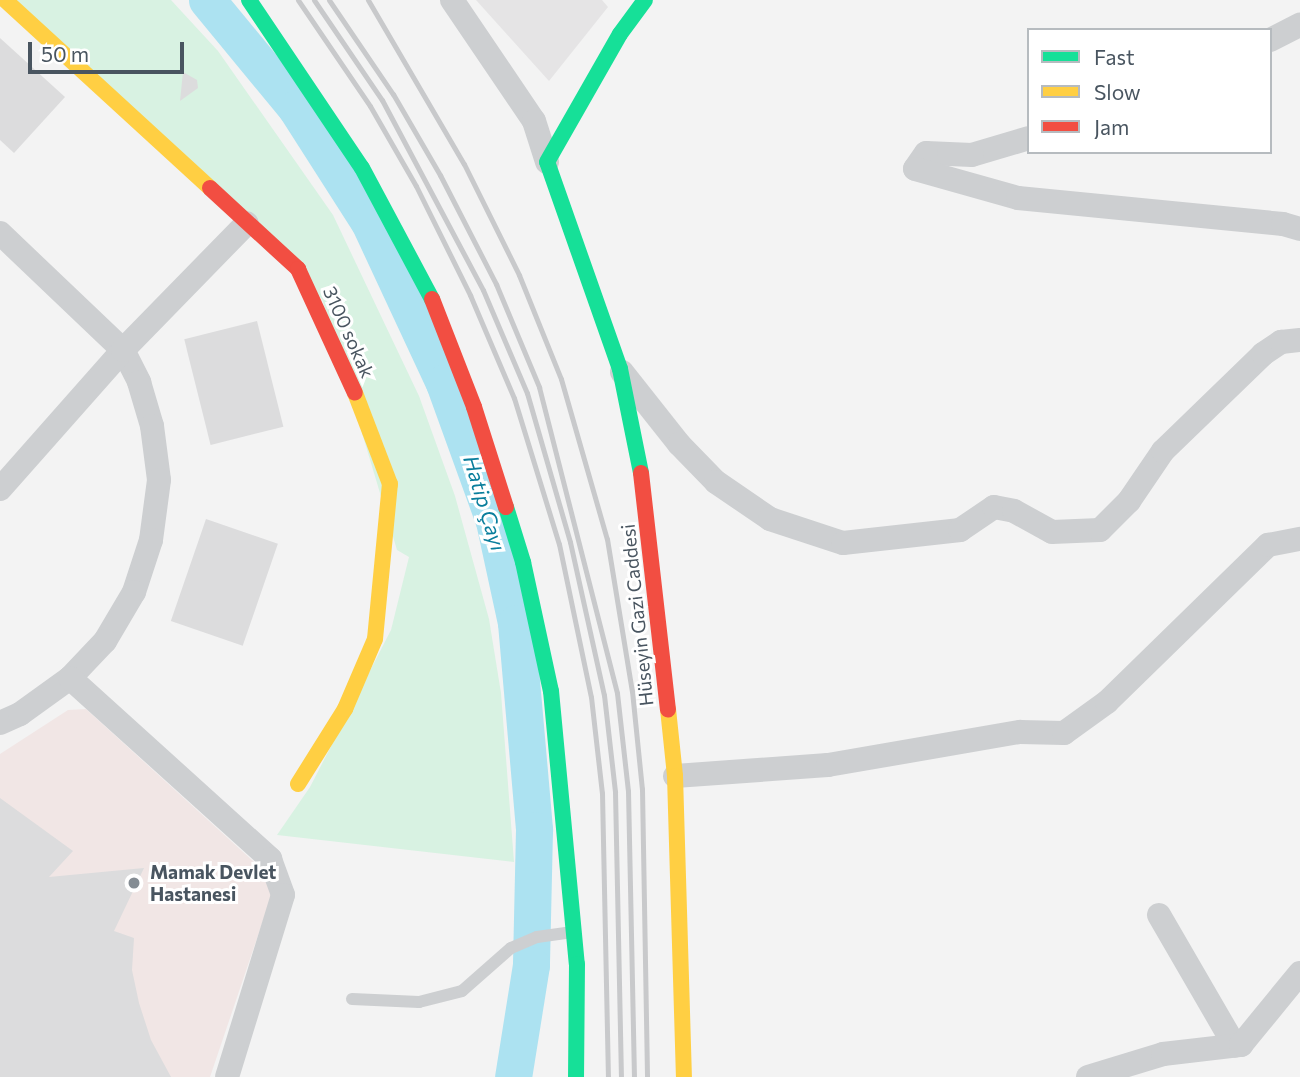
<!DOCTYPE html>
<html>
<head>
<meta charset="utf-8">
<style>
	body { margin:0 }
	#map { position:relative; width:1300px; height:1077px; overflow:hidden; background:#f3f3f3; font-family:Commissioner,sans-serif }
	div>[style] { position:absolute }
	.education>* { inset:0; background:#e5e4e5 }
	.medical>* { inset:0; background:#f1e6e5 }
	.green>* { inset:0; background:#d8f2e2 }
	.river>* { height:37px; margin:-18.5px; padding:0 18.5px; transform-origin:18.5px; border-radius:18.5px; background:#ace2f1 }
	.building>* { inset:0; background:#dcdcdd; transform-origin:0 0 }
	.lane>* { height:12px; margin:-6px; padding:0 6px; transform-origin:6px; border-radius:6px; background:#cdcfd1 }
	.street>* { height:24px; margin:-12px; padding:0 12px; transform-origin:12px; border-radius:12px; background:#cdcfd1 }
	.fast>* { height:16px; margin:-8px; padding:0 8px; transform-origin:8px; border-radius:8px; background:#16e098 }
	.slow>* { height:16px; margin:-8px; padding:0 8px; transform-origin:8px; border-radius:8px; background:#ffcf43 }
	.jam>* { height:16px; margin:-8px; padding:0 8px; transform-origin:8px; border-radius:8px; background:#f24e42 }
	.rail>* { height:5px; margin:-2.5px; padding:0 2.5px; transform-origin:2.5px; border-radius:2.5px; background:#c8c9cb }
	.dots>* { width:19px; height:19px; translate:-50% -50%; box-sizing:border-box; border:4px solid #fff; border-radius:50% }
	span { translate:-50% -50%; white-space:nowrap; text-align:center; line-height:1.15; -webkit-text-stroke:6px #fff; paint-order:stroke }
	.street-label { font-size:19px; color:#495560 }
	.poi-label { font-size:19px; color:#495560; font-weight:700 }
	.left { translate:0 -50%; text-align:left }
	.water-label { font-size:21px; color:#097e9c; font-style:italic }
	.legend { position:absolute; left:1027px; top:28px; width:245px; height:126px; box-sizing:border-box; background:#fff; border:2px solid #b6bbbf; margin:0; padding:9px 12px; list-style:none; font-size:21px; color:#495560 }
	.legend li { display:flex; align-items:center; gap:14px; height:35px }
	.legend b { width:35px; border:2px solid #b6bbbf }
	.scale { position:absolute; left:28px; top:42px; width:156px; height:32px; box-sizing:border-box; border:4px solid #495560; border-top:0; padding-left:9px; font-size:21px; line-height:24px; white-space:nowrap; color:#495560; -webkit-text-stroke:5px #fff; paint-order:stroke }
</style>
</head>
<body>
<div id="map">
	<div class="education">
		<div style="clip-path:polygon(476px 0,602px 0,608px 7px,549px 81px)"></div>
	</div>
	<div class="medical">
		<div style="clip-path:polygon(86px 709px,264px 871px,272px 894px,210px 1077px,0 1077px,0 754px,68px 710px)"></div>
	</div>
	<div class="green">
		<div style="clip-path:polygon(16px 0,171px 0,218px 51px,333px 215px,419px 396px,455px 496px,489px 619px,501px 693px,514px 862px,277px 835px,310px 787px,391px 630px,409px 557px,397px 550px,322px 299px)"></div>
	</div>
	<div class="river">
		<div style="left:207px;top:0;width:140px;rotate:50.5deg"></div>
		<div style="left:296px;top:108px;width:135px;rotate:57.4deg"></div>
		<div style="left:369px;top:222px;width:178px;rotate:65deg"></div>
		<div style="left:444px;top:383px;width:147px;rotate:70.1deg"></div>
		<div style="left:494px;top:521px;width:104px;rotate:77.8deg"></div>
		<div style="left:516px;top:623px;width:208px;rotate:85deg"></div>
		<div style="left:534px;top:830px;width:135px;rotate:91.3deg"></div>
		<div style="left:531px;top:965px;width:113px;rotate:99.1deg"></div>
	</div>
	<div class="building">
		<div style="clip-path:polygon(0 38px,65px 97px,14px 153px,0 140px)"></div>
		<div style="clip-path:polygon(183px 72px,197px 80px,198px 88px,180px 101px)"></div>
		<div style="left:257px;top:321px;width:109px;height:75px;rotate:76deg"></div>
		<div style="left:206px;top:519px;width:76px;height:108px;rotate:19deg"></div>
		<div style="clip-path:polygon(0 798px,73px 851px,49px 877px,144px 868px,114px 931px,134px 938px,132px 970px,139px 1003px,151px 1040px,171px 1077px,0 1077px)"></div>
	</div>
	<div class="lane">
		<div style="left:352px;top:999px;width:67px;rotate:2.6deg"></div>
		<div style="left:419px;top:1002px;width:44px;rotate:-14.3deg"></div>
		<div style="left:462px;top:991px;width:65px;rotate:-41.3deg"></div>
		<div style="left:511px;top:948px;width:28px;rotate:-23deg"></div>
		<div style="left:537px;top:937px;width:36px;rotate:-8deg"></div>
	</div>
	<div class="street">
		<div style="left:452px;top:0;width:146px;rotate:55.9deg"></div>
		<div style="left:534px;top:121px;width:43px;rotate:72.4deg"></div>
		<div style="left:1270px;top:40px;width:34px;rotate:-27deg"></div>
		<div style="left:1029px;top:138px;width:59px;rotate:163.4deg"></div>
		<div style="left:972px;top:155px;width:46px;rotate:-177.5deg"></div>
		<div style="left:926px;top:153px;width:19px;rotate:125deg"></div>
		<div style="left:915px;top:169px;width:107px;rotate:15.7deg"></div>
		<div style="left:1018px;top:198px;width:266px;rotate:5.6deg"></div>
		<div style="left:1283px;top:224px;width:18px;rotate:16deg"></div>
		<div style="left:0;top:233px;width:170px;rotate:43.6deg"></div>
		<div style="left:123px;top:350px;width:36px;rotate:63deg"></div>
		<div style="left:139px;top:382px;width:46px;rotate:73.5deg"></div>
		<div style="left:152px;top:426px;width:54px;rotate:82.6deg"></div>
		<div style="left:159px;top:480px;width:61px;rotate:97.6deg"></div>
		<div style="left:151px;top:540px;width:55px;rotate:108.1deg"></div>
		<div style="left:134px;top:592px;width:57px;rotate:120.6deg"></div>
		<div style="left:105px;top:641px;width:51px;rotate:133.4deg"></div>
		<div style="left:622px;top:372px;width:92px;rotate:51.6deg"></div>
		<div style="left:679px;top:444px;width:53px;rotate:45.8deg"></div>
		<div style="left:716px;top:482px;width:65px;rotate:34.4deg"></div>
		<div style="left:770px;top:519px;width:77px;rotate:18.2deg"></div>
		<div style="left:843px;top:543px;width:118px;rotate:-6.3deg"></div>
		<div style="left:960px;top:530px;width:41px;rotate:-34.1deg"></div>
		<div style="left:994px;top:507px;width:20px;rotate:11deg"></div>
		<div style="left:1014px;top:511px;width:43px;rotate:28.9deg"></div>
		<div style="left:1052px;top:532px;width:48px;rotate:-2.4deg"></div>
		<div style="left:1100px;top:530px;width:41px;rotate:-45deg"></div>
		<div style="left:1129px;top:501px;width:60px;rotate:-55.8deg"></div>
		<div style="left:1163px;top:451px;width:139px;rotate:-44.1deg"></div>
		<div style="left:1263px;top:354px;width:22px;rotate:-34deg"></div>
		<div style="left:1281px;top:342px;width:19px;rotate:-6deg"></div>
		<div style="left:0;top:489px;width:186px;rotate:-48.5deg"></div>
		<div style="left:123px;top:350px;width:177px;rotate:-45.7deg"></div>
		<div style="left:0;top:723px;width:22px;rotate:-24deg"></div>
		<div style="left:20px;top:714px;width:62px;rotate:-35.8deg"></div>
		<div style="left:70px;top:678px;width:270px;rotate:42.1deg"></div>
		<div style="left:270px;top:859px;width:38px;rotate:70deg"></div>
		<div style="left:283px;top:895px;width:190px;rotate:107.1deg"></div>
		<div style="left:675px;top:776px;width:153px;rotate:-4.1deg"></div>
		<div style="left:828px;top:765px;width:195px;rotate:-9.8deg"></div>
		<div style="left:1020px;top:732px;width:44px;rotate:1.3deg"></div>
		<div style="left:1064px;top:733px;width:53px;rotate:-35.8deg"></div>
		<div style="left:1107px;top:702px;width:225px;rotate:-44.3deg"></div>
		<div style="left:1268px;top:545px;width:33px;rotate:-11deg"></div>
		<div style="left:1159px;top:915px;width:151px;rotate:59.9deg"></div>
		<div style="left:1088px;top:1077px;width:78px;rotate:-17deg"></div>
		<div style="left:1163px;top:1054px;width:79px;rotate:-6.6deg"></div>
		<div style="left:1241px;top:1045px;width:93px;rotate:-50.7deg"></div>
	</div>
	<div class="fast">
		<div style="left:249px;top:0;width:202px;rotate:56.1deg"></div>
		<div style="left:362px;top:168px;width:149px;rotate:61.9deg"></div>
		<div style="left:641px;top:473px;width:106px;rotate:-101.4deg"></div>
		<div style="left:620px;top:369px;width:219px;rotate:-109.4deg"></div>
		<div style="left:547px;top:162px;width:147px;rotate:-60.3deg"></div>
		<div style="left:620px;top:34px;width:42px;rotate:-53.7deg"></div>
		<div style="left:506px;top:507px;width:58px;rotate:72.8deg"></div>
		<div style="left:523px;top:562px;width:132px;rotate:77.8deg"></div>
		<div style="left:551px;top:691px;width:274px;rotate:84.6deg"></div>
		<div style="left:577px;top:964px;width:113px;rotate:90.5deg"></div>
	</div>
	<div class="slow">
		<div style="left:5px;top:0;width:278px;rotate:42.5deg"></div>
		<div style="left:668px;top:709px;width:67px;rotate:84deg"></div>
		<div style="left:675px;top:776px;width:301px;rotate:88.3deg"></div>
		<div style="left:298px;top:784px;width:89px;rotate:-57.9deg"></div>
		<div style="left:345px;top:709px;width:76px;rotate:-66.8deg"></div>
		<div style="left:375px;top:639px;width:156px;rotate:-84.5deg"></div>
		<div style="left:390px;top:484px;width:97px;rotate:-111deg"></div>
	</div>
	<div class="jam">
		<div style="left:210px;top:188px;width:120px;rotate:42.6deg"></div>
		<div style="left:298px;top:269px;width:136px;rotate:65.3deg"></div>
		<div style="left:432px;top:299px;width:116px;rotate:68.7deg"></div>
		<div style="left:474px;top:407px;width:105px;rotate:72.3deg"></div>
		<div style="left:641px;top:473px;width:238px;rotate:83.5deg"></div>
	</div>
	<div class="rail">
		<div style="left:298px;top:0;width:128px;rotate:55.8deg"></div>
		<div style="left:370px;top:106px;width:92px;rotate:60.1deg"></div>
		<div style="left:416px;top:186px;width:122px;rotate:63.6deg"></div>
		<div style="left:470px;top:295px;width:112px;rotate:66.9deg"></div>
		<div style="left:514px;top:398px;width:153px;rotate:72.9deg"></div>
		<div style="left:559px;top:544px;width:156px;rotate:78.2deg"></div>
		<div style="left:591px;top:697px;width:97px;rotate:83.5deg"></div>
		<div style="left:602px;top:793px;width:284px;rotate:88.8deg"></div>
		<div style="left:314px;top:0;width:121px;rotate:55.8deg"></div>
		<div style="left:382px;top:100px;width:215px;rotate:62deg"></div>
		<div style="left:483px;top:290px;width:112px;rotate:66.9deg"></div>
		<div style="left:527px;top:393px;width:155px;rotate:73.9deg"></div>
		<div style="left:570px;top:542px;width:157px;rotate:77.5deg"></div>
		<div style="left:604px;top:695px;width:98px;rotate:83.5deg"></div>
		<div style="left:615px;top:792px;width:285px;rotate:88.8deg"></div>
		<div style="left:329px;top:0;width:114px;rotate:55.8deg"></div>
		<div style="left:393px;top:94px;width:94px;rotate:59.9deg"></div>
		<div style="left:440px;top:175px;width:123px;rotate:62.8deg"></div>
		<div style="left:496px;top:284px;width:112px;rotate:67.3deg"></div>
		<div style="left:539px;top:387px;width:316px;rotate:75.7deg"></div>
		<div style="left:617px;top:693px;width:99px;rotate:83.6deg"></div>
		<div style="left:628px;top:791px;width:286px;rotate:88.8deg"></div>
		<div style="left:368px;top:0;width:190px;rotate:59.7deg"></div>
		<div style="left:464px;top:164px;width:124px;rotate:63.6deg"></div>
		<div style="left:519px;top:275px;width:112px;rotate:68deg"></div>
		<div style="left:561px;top:379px;width:166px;rotate:74deg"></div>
		<div style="left:607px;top:539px;width:154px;rotate:80.7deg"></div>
		<div style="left:632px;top:691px;width:99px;rotate:84.2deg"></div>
		<div style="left:642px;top:789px;width:288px;rotate:89deg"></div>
	</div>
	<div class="dots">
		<div style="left:134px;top:883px;background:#848c93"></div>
	</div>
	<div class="street-label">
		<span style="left:349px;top:332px;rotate:66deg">3100 sokak</span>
		<span style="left:637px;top:615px;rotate:-96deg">Hüseyin Gazi Caddesi</span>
	</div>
	<div class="poi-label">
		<span class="left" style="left:150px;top:883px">Mamak Devlet<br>Hastanesi</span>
	</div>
	<div class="water-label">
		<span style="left:485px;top:503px;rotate:73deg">Hatip Çayı</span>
	</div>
	<ul class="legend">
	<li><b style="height:9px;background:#16e098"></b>Fast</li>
	<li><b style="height:9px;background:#ffcf43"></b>Slow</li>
	<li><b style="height:9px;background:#f24e42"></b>Jam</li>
	</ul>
	<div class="scale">50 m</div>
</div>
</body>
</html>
